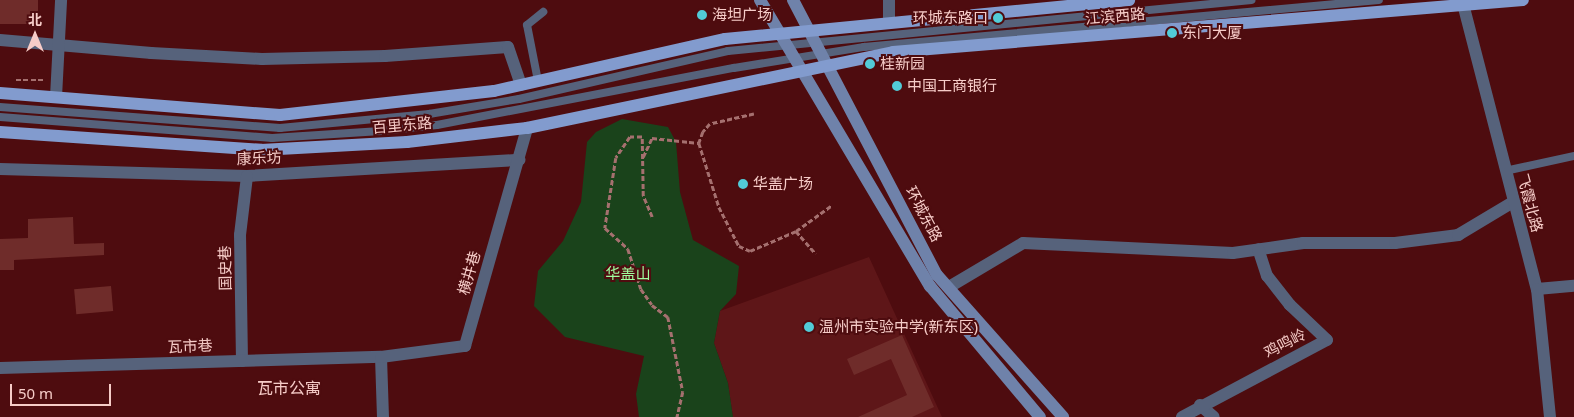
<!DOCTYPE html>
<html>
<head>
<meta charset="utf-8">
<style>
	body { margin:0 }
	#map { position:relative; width:1574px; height:417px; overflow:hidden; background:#4e0c0f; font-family:"Noto Sans","Noto Sans SC",sans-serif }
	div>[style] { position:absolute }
	.built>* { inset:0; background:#5e1618 }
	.green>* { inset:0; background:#1a431b }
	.building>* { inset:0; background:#6f2c2a; transform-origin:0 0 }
	.path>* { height:2.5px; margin-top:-1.25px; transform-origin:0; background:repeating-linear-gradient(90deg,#a5706f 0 5px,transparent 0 7.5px) }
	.service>* { height:8px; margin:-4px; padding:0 4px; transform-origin:4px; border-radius:4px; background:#56627b }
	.minor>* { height:12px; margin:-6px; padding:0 6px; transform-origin:6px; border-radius:6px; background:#56627b }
	.tertiary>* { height:12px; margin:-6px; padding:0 6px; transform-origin:6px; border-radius:6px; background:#56627b }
	.secondary>* { height:12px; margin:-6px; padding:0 6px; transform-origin:6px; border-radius:6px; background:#6f82aa }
	.primary>* { height:12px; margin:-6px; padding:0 6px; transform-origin:6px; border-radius:6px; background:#829bce }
	.dots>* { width:14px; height:14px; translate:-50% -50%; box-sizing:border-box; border:2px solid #4e0c0f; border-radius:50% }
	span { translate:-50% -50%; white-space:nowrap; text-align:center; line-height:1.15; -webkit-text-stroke:4px #4e0c0f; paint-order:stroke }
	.poi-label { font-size:15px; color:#f6ccc8 }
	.left { translate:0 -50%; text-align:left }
	.right { translate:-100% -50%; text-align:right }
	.street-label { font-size:15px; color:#f6ccc8 }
	.park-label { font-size:15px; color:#9ffd9f }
	.neighbourhood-label { font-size:16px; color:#f6ccc8 }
	.north { position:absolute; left:10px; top:10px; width:50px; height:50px; -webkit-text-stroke:4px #4e0c0f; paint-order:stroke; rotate:0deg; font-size:14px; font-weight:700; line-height:20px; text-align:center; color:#f6ccc8 }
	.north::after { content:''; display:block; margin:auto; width:18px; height:22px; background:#f6ccc8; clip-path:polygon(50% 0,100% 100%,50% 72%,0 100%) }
	.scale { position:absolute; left:10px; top:384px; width:101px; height:22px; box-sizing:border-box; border:2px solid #f6ccc8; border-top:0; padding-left:6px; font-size:15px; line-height:18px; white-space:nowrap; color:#f6ccc8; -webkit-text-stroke:4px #4e0c0f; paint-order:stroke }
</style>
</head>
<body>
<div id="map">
	<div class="built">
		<div style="clip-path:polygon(869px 257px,942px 417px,733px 417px,728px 383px,714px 343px,720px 311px)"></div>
	</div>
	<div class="green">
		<div style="clip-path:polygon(622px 119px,668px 127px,676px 142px,680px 192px,693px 240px,739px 266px,736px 294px,720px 311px,714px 343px,728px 383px,733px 417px,639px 417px,636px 394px,644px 356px,565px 337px,534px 306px,538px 271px,563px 241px,581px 202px,587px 142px,596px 132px)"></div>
	</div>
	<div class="building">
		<div style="left:0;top:0;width:38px;height:24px"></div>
		<div style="clip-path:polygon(73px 217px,74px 244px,104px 243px,104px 255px,14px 260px,14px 270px,0 270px,0 239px,28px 238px,28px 219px)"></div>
		<div style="left:111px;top:286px;width:25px;height:37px;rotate:85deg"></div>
		<div style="clip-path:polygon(902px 335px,934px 407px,912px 417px,858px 417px,907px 395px,891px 359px,854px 375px,847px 359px)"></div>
	</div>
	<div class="path">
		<div style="left:16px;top:80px;width:29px"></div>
		<div style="left:754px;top:114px;width:45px;rotate:167.2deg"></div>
		<div style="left:710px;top:124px;width:11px;rotate:131deg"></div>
		<div style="left:703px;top:132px;width:12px;rotate:110deg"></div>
		<div style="left:699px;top:143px;width:67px;rotate:72.6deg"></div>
		<div style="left:719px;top:207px;width:44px;rotate:62.9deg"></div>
		<div style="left:739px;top:246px;width:12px;rotate:24deg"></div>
		<div style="left:750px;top:251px;width:50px;rotate:-23.5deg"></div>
		<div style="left:796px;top:231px;width:30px;rotate:49deg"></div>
		<div style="left:643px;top:157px;width:21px;rotate:-65deg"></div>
		<div style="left:652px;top:138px;width:47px;rotate:6.1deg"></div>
		<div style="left:652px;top:217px;width:23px;rotate:-113deg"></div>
		<div style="left:643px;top:196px;width:59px;rotate:-91deg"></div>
		<div style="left:642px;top:137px;width:12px;rotate:180deg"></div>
		<div style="left:630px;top:137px;width:25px;rotate:124deg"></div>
		<div style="left:616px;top:158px;width:71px;rotate:98.9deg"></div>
		<div style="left:605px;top:228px;width:31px;rotate:42deg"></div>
		<div style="left:628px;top:249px;width:42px;rotate:72deg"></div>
		<div style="left:641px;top:289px;width:19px;rotate:55deg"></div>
		<div style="left:652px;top:305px;width:20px;rotate:37deg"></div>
		<div style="left:668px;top:317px;width:76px;rotate:78.7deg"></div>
		<div style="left:683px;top:392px;width:26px;rotate:103deg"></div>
		<div style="left:796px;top:231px;width:44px;rotate:-35.8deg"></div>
	</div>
	<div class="service">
		<div style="left:538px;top:81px;width:57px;rotate:-101.1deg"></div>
		<div style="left:527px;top:25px;width:21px;rotate:-39deg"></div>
		<div style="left:0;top:107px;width:281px;rotate:4.3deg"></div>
		<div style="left:280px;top:128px;width:150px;rotate:-5.4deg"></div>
		<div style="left:429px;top:114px;width:91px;rotate:-9.5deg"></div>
		<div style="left:519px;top:99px;width:214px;rotate:-12.9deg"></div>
		<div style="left:728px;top:51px;width:526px;rotate:-5.56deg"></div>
		<div style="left:0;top:117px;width:273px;rotate:4.4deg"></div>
		<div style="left:272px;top:138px;width:109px;rotate:-3.7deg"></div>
		<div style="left:381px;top:131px;width:56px;rotate:-6.1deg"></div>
		<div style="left:437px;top:125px;width:302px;rotate:-10.9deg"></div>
		<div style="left:734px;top:68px;width:132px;rotate:-9.2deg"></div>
		<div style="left:864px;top:47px;width:517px;rotate:-5.21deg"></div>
		<div style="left:1505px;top:171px;width:71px;rotate:-12.3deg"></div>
	</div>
	<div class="minor">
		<div style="left:889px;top:21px;width:21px;rotate:-90deg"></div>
		<div style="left:0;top:40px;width:152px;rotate:4.9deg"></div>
		<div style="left:151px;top:53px;width:111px;rotate:3.1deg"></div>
		<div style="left:262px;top:59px;width:123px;rotate:-1.4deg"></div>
		<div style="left:385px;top:56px;width:123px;rotate:-4.2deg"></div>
		<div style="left:508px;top:47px;width:40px;rotate:71.1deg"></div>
		<div style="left:56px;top:97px;width:97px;rotate:-87deg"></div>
		<div style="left:0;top:169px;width:247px;rotate:1.6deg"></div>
		<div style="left:247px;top:176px;width:273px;rotate:-3.4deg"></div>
		<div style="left:949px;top:287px;width:86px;rotate:-30.7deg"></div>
		<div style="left:1023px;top:243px;width:210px;rotate:2.7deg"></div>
		<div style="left:1233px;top:253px;width:71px;rotate:-8.1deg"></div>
		<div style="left:1303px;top:243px;width:92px"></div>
		<div style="left:1395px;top:243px;width:64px;rotate:-7.2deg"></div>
		<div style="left:1458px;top:235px;width:64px;rotate:-31deg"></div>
		<div style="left:1537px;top:289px;width:37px;rotate:-5deg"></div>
		<div style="left:381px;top:357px;width:60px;rotate:88.1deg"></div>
		<div style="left:242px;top:361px;width:126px;rotate:-90.9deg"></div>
		<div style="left:240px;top:235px;width:59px;rotate:-83.2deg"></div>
		<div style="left:0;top:368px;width:381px;rotate:-1.7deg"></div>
		<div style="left:381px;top:357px;width:85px;rotate:-7.5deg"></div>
		<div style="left:465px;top:346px;width:227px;rotate:-74.1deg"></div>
		<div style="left:1200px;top:405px;width:18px;rotate:41deg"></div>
		<div style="left:1182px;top:417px;width:164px;rotate:-28deg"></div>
		<div style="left:1327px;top:340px;width:51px;rotate:-136.6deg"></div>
		<div style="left:1290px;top:305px;width:37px;rotate:-128deg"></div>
		<div style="left:1267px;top:276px;width:28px;rotate:-108deg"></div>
	</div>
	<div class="tertiary">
		<div style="left:1462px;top:0;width:299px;rotate:75.5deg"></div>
		<div style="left:1537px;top:289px;width:129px;rotate:84.2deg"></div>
	</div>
	<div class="secondary">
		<div style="left:760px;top:0;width:333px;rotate:59.3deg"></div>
		<div style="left:930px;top:286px;width:171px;rotate:50deg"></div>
		<div style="left:793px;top:0;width:310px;rotate:62.4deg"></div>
		<div style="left:937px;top:275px;width:190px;rotate:48.4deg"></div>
	</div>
	<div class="primary">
		<div style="left:0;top:93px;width:281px;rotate:4.5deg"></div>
		<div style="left:280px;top:115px;width:215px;rotate:-6.4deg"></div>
		<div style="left:494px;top:91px;width:237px;rotate:-12.7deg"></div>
		<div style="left:725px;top:39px;width:406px;rotate:-5.5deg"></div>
		<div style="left:0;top:132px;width:262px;rotate:3.9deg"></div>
		<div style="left:261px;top:150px;width:146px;rotate:-3.1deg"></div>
		<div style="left:407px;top:142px;width:121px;rotate:-6.7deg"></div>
		<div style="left:527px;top:128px;width:374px;rotate:-11.7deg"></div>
		<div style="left:893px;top:52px;width:632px;rotate:-4.72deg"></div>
	</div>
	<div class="dots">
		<div style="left:702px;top:15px;background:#52cbd7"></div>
		<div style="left:998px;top:18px;background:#52cbd7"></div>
		<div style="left:1172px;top:33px;background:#52cbd7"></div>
		<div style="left:870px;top:64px;background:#52cbd7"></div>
		<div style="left:897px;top:86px;background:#52cbd7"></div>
		<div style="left:743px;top:184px;background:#52cbd7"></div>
		<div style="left:809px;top:327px;background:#52cbd7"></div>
	</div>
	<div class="poi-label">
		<span class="left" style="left:712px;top:15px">海坦广场</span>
		<span class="right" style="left:988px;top:18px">环城东路口</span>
		<span class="left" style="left:1182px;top:33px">东门大厦</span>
		<span class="left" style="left:880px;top:64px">桂新园</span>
		<span class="left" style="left:907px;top:86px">中国工商银行</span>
		<span class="left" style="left:753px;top:184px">华盖广场</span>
		<span class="left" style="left:819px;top:327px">温州市实验中学(新东区)</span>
	</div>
	<div class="street-label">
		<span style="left:1115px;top:16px;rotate:-5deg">江滨西路</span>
		<span style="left:402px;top:125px;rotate:-5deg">百里东路</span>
		<span style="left:259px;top:158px;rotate:-2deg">康乐坊</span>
		<span style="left:1530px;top:203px;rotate:75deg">飞霞北路</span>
		<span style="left:924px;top:214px;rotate:62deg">环城东路</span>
		<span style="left:225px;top:268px;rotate:-91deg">国史巷</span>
		<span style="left:469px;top:273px;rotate:-74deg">横井巷</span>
		<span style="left:1285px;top:343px;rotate:-27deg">鸡鸣岭</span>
		<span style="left:190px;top:346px;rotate:-2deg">瓦市巷</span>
	</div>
	<div class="park-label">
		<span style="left:628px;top:274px">华盖山</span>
	</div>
	<div class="neighbourhood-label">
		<span style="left:289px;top:388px">瓦市公寓</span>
	</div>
	<div class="north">北</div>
	<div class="scale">50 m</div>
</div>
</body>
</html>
